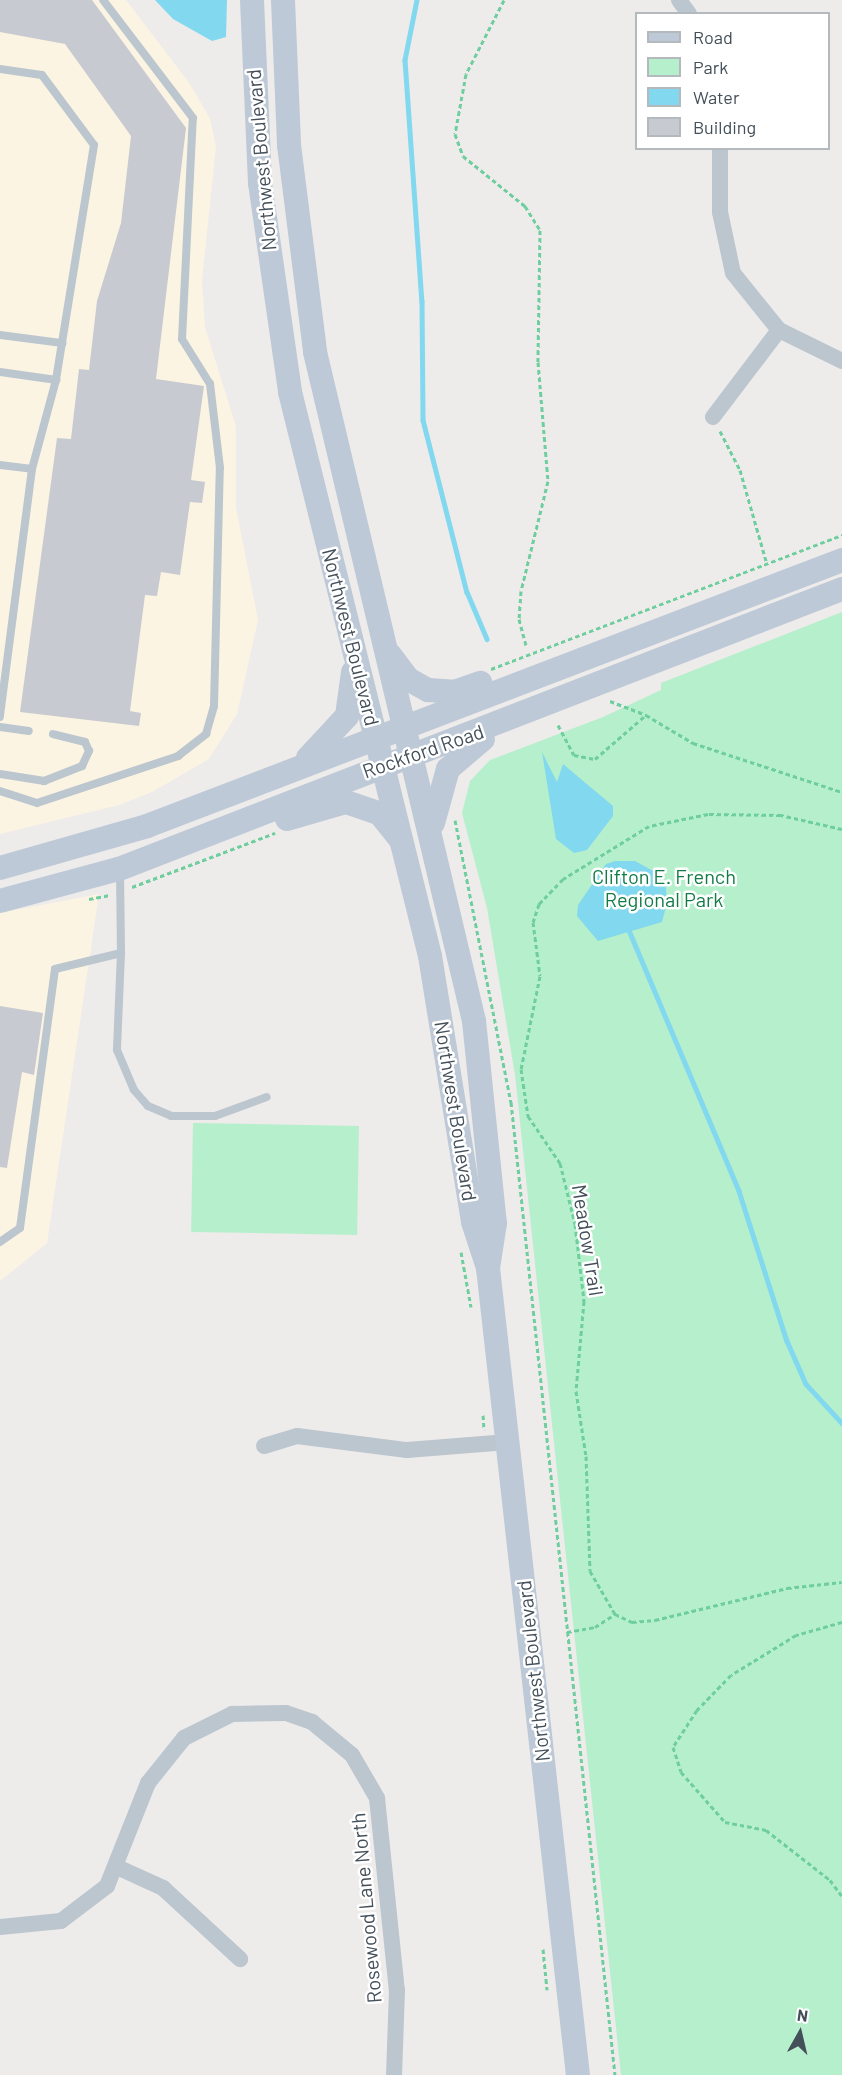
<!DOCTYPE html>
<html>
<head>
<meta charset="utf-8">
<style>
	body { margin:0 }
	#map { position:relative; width:842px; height:2075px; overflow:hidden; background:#eeebeb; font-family:Barlow,sans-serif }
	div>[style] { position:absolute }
	.commercial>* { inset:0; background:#fcf4e2 }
	.green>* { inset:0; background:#b6efcc; transform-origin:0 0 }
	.water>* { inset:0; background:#82d8ee }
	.stream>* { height:4.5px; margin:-2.25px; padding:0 2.25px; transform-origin:2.25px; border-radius:2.25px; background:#82d8ee }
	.building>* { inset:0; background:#c8cad1 }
	.path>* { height:3px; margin-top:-1.5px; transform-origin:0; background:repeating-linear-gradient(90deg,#6ece9e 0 4.5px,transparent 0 7.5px) }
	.lane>* { height:8px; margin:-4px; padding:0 4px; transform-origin:4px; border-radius:4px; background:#bbc6cf }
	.street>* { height:16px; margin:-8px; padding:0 8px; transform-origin:8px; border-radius:8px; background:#bbc6cf }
	.secondary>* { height:24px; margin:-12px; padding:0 12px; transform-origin:12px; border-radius:12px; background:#bdc9d6 }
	span { translate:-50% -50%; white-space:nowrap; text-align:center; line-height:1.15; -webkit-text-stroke:5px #fff; paint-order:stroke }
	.street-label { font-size:20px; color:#434f59 }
	.park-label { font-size:20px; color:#137b47 }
	.legend { position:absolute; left:635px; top:12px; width:195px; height:138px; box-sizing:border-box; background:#fff; border:2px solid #b4b9bd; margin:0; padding:8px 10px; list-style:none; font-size:18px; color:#434f59 }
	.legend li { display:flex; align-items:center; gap:12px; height:30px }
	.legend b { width:30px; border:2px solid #b4b9bd }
	.north { position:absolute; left:770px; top:2003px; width:60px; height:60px; -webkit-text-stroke:4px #fff; paint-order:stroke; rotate:8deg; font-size:16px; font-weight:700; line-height:24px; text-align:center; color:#434f59 }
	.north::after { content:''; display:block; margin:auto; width:21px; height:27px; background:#434f59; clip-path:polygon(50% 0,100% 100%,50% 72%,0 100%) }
</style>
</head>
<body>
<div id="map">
	<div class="commercial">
		<div style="clip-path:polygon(0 0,126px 0,190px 84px,210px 119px,216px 146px,202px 280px,205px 327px,236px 427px,236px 508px,258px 620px,237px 714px,209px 759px,152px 792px,119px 805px,0 834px)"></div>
		<div style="clip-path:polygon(99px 894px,47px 1243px,0 1281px,0 913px)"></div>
	</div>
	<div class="green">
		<div style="clip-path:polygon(842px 612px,842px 2075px,621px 2075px,515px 1075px,487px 908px,462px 813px,470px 781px,490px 760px,603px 717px,661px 690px,661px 683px)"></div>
		<div style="left:193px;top:1123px;width:166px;height:109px;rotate:1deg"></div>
	</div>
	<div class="water">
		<div style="clip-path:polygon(155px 0,227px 0,226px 37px,212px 41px,173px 19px)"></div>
		<div style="clip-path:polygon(542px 752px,557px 782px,563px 764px,613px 806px,613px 816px,587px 850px,574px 853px,556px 839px)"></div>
		<div style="clip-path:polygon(615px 861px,635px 861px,657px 873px,666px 888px,667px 903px,662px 922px,598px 941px,577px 916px,578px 905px,606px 864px)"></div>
	</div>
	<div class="stream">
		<div style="left:417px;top:0;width:61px;rotate:101.3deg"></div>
		<div style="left:405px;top:60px;width:242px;rotate:86deg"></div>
		<div style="left:422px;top:301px;width:119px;rotate:89.5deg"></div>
		<div style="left:423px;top:420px;width:178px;rotate:75.7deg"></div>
		<div style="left:467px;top:592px;width:51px;rotate:66.9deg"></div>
		<div style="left:628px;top:928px;width:285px;rotate:67.1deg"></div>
		<div style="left:739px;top:1191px;width:157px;rotate:72.3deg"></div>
		<div style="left:787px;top:1341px;width:47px;rotate:66.2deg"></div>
		<div style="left:806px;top:1384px;width:53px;rotate:47.3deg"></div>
	</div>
	<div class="building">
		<div style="clip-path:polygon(0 0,92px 0,186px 128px,156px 379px,204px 386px,191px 480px,205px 482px,202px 503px,190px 502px,180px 575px,161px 572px,157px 596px,145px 595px,130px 711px,141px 713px,139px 726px,20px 712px,57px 438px,71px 439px,79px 369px,89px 370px,97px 301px,121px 223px,131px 136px,65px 44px,0 32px)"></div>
		<div style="clip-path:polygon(0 1006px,43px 1013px,34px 1075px,22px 1072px,7px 1168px,0 1167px)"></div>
	</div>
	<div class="path">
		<div style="left:504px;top:0;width:83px;rotate:117.2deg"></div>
		<div style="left:466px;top:74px;width:61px;rotate:100.4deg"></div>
		<div style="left:455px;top:134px;width:23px;rotate:70deg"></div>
		<div style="left:463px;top:156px;width:80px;rotate:38.9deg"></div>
		<div style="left:525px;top:206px;width:28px;rotate:58deg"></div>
		<div style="left:540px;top:230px;width:132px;rotate:90.9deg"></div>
		<div style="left:538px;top:362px;width:119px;rotate:85.2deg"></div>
		<div style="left:548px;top:481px;width:113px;rotate:103.8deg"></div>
		<div style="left:521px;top:591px;width:28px;rotate:94deg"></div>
		<div style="left:519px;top:619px;width:27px;rotate:75deg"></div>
		<div style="left:720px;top:431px;width:44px;rotate:62.9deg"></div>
		<div style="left:740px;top:470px;width:98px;rotate:74deg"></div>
		<div style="left:491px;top:669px;width:376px;rotate:-20.9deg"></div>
		<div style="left:610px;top:701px;width:39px;rotate:21deg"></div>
		<div style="left:558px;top:725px;width:34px;rotate:62deg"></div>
		<div style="left:574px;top:755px;width:21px;rotate:11deg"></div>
		<div style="left:595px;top:759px;width:67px;rotate:-40.8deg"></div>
		<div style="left:646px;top:715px;width:55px;rotate:30.8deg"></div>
		<div style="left:693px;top:743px;width:157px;rotate:18.2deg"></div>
		<div style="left:455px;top:820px;width:288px;rotate:78.8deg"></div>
		<div style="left:511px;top:1102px;width:979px;rotate:83.9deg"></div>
		<div style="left:842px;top:829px;width:63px;rotate:-167.1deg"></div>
		<div style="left:781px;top:815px;width:73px;rotate:-179.2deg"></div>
		<div style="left:708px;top:814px;width:60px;rotate:168.5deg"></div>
		<div style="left:649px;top:826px;width:101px;rotate:148.4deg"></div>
		<div style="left:563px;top:879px;width:35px;rotate:134deg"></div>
		<div style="left:539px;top:904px;width:19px;rotate:108deg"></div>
		<div style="left:533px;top:922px;width:54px;rotate:82.6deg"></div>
		<div style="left:540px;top:976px;width:95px;rotate:101.5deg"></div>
		<div style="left:521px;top:1069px;width:48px;rotate:81.5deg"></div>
		<div style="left:528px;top:1116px;width:57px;rotate:55.8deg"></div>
		<div style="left:560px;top:1163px;width:63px;rotate:76.2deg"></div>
		<div style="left:575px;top:1224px;width:78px;rotate:83.3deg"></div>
		<div style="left:584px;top:1301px;width:90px;rotate:95.1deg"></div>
		<div style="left:576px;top:1391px;width:66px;rotate:81.3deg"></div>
		<div style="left:586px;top:1456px;width:115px;rotate:88deg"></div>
		<div style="left:590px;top:1571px;width:50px;rotate:59.8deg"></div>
		<div style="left:615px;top:1614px;width:19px;rotate:25deg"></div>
		<div style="left:632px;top:1622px;width:23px;rotate:-5deg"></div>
		<div style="left:655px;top:1620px;width:136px;rotate:-13.6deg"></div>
		<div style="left:787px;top:1588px;width:55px;rotate:-6.2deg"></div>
		<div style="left:132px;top:887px;width:153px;rotate:-20.7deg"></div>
		<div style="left:89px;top:899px;width:20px;rotate:-11deg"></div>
		<div style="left:461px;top:1252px;width:56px;rotate:79.7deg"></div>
		<div style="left:483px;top:1415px;width:15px;rotate:86deg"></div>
		<div style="left:842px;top:1622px;width:48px;rotate:164.2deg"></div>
		<div style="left:796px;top:1635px;width:76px;rotate:148.4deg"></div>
		<div style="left:731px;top:1675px;width:49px;rotate:134.2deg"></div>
		<div style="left:697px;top:1710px;width:44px;rotate:123deg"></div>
		<div style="left:673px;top:1747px;width:26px;rotate:72deg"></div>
		<div style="left:681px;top:1772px;width:67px;rotate:48.7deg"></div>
		<div style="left:725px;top:1822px;width:42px;rotate:11deg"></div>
		<div style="left:766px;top:1830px;width:81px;rotate:38deg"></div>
		<div style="left:830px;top:1880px;width:20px;rotate:53deg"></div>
		<div style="left:567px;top:1632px;width:28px;rotate:-10deg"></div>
		<div style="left:595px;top:1627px;width:24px;rotate:-33deg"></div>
		<div style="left:543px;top:1949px;width:41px;rotate:84.4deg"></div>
	</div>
	<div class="lane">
		<div style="left:0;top:69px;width:42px;rotate:8.1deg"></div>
		<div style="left:42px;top:75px;width:87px;rotate:53.4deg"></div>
		<div style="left:94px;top:145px;width:238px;rotate:99.2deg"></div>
		<div style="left:56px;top:380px;width:92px;rotate:105.1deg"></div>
		<div style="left:32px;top:469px;width:250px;rotate:97.4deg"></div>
		<div style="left:0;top:335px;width:63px;rotate:7.4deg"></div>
		<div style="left:0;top:372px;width:57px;rotate:8.1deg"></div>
		<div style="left:0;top:465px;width:32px;rotate:7deg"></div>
		<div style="left:0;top:727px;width:29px;rotate:8deg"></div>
		<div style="left:0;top:774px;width:45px;rotate:9deg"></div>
		<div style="left:44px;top:781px;width:41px;rotate:-21.5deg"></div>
		<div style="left:82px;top:766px;width:17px;rotate:-65deg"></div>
		<div style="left:89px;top:751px;width:10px;rotate:-114deg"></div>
		<div style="left:85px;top:742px;width:33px;rotate:-166deg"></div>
		<div style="left:0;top:791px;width:39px;rotate:18deg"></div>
		<div style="left:37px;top:803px;width:149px;rotate:-18.4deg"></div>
		<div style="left:178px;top:756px;width:36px;rotate:-38deg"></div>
		<div style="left:206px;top:734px;width:29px;rotate:-74deg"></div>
		<div style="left:214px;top:706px;width:238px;rotate:-88.6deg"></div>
		<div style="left:220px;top:468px;width:85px;rotate:-96.8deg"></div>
		<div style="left:210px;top:384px;width:53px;rotate:-121.9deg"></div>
		<div style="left:182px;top:339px;width:221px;rotate:-87.2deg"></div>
		<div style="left:193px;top:118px;width:148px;rotate:-127.3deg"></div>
		<div style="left:121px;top:953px;width:97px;rotate:92.4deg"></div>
		<div style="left:117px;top:1050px;width:43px;rotate:67deg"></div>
		<div style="left:134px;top:1090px;width:21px;rotate:49deg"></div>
		<div style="left:148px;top:1106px;width:25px;rotate:23deg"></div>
		<div style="left:171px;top:1116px;width:44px"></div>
		<div style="left:215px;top:1116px;width:55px;rotate:-20.1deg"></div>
		<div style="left:0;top:1242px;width:24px;rotate:-35deg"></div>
		<div style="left:20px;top:1228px;width:261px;rotate:-82.3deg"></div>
		<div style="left:55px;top:969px;width:68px;rotate:-13.6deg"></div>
		<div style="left:121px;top:953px;width:81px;rotate:-90.7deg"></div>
	</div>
	<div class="street">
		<div style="left:679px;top:0;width:17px;rotate:54deg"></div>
		<div style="left:720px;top:148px;width:64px;rotate:90deg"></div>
		<div style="left:720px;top:212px;width:62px;rotate:78deg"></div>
		<div style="left:733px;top:273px;width:73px;rotate:51.1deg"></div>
		<div style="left:779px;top:330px;width:70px;rotate:26.2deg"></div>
		<div style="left:713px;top:417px;width:109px;rotate:-52.8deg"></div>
		<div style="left:264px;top:1446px;width:34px;rotate:-17deg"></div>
		<div style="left:297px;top:1436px;width:111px;rotate:7.3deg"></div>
		<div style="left:407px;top:1450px;width:101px;rotate:-4.5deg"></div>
		<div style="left:117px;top:1867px;width:51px;rotate:24.5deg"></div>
		<div style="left:163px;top:1888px;width:105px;rotate:42.7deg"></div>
		<div style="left:0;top:1927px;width:61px;rotate:-5.6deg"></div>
		<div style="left:61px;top:1921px;width:58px;rotate:-37.3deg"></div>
		<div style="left:107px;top:1886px;width:111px;rotate:-68.3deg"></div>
		<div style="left:148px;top:1783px;width:58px;rotate:-51.3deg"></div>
		<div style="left:184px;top:1738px;width:54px;rotate:-26.6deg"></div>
		<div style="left:232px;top:1714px;width:54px;rotate:-1.1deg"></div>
		<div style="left:286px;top:1713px;width:28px;rotate:19deg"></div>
		<div style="left:312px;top:1722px;width:52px;rotate:39.5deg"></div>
		<div style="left:352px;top:1755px;width:50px;rotate:59.8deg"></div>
		<div style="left:377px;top:1798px;width:193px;rotate:84.1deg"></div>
		<div style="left:397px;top:1990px;width:85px;rotate:92deg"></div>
	</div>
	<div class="secondary">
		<div style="left:252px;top:0;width:183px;rotate:87.5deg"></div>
		<div style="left:260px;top:183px;width:211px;rotate:81.8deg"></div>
		<div style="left:290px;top:392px;width:581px;rotate:76.06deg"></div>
		<div style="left:430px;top:956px;width:269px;rotate:80.8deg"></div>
		<div style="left:473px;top:1222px;width:48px;rotate:71.9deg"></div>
		<div style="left:488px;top:1268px;width:812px;rotate:83.64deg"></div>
		<div style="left:283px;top:0;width:145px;rotate:87.6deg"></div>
		<div style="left:289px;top:145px;width:209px;rotate:82.8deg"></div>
		<div style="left:315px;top:352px;width:688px;rotate:76.63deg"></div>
		<div style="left:474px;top:1021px;width:203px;rotate:84.1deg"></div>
		<div style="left:495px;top:1223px;width:46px;rotate:98.8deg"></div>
		<div style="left:390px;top:655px;width:30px;rotate:53deg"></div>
		<div style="left:408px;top:679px;width:23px;rotate:29deg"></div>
		<div style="left:428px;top:690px;width:26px;rotate:4deg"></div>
		<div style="left:454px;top:692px;width:28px;rotate:-19deg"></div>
		<div style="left:308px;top:758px;width:57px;rotate:-47.1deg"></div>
		<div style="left:347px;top:716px;width:44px;rotate:-82.2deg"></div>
		<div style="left:287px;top:819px;width:61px;rotate:-16.1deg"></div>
		<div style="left:346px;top:802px;width:36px;rotate:19deg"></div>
		<div style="left:380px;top:814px;width:32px;rotate:51deg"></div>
		<div style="left:433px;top:823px;width:56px;rotate:-74.5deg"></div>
		<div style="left:448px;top:769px;width:46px;rotate:-40.6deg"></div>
		<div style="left:0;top:868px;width:153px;rotate:-15.9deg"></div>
		<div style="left:147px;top:826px;width:744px;rotate:-20.94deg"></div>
		<div style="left:0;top:901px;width:123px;rotate:-15.1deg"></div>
		<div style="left:119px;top:869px;width:775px;rotate:-21.17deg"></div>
	</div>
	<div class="street-label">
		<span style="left:261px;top:160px;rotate:-95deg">Northwest Boulevard</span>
		<span style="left:351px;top:637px;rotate:76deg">Northwest Boulevard</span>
		<span style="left:423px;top:751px;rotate:-19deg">Rockford Road</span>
		<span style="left:456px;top:1111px;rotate:81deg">Northwest Boulevard</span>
		<span style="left:588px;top:1240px;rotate:81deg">Meadow Trail</span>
		<span style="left:533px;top:1671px;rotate:-96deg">Northwest Boulevard</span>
		<span style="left:366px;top:1908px;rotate:-95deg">Rosewood Lane North</span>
	</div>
	<div class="park-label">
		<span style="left:664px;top:888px">Clifton E. French<br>Regional Park</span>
	</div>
	<ul class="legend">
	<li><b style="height:8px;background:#bdc9d6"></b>Road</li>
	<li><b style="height:16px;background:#b6efcc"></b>Park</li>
	<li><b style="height:16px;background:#82d8ee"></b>Water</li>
	<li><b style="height:16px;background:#c8cad1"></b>Building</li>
	</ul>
	<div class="north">N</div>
</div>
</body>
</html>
